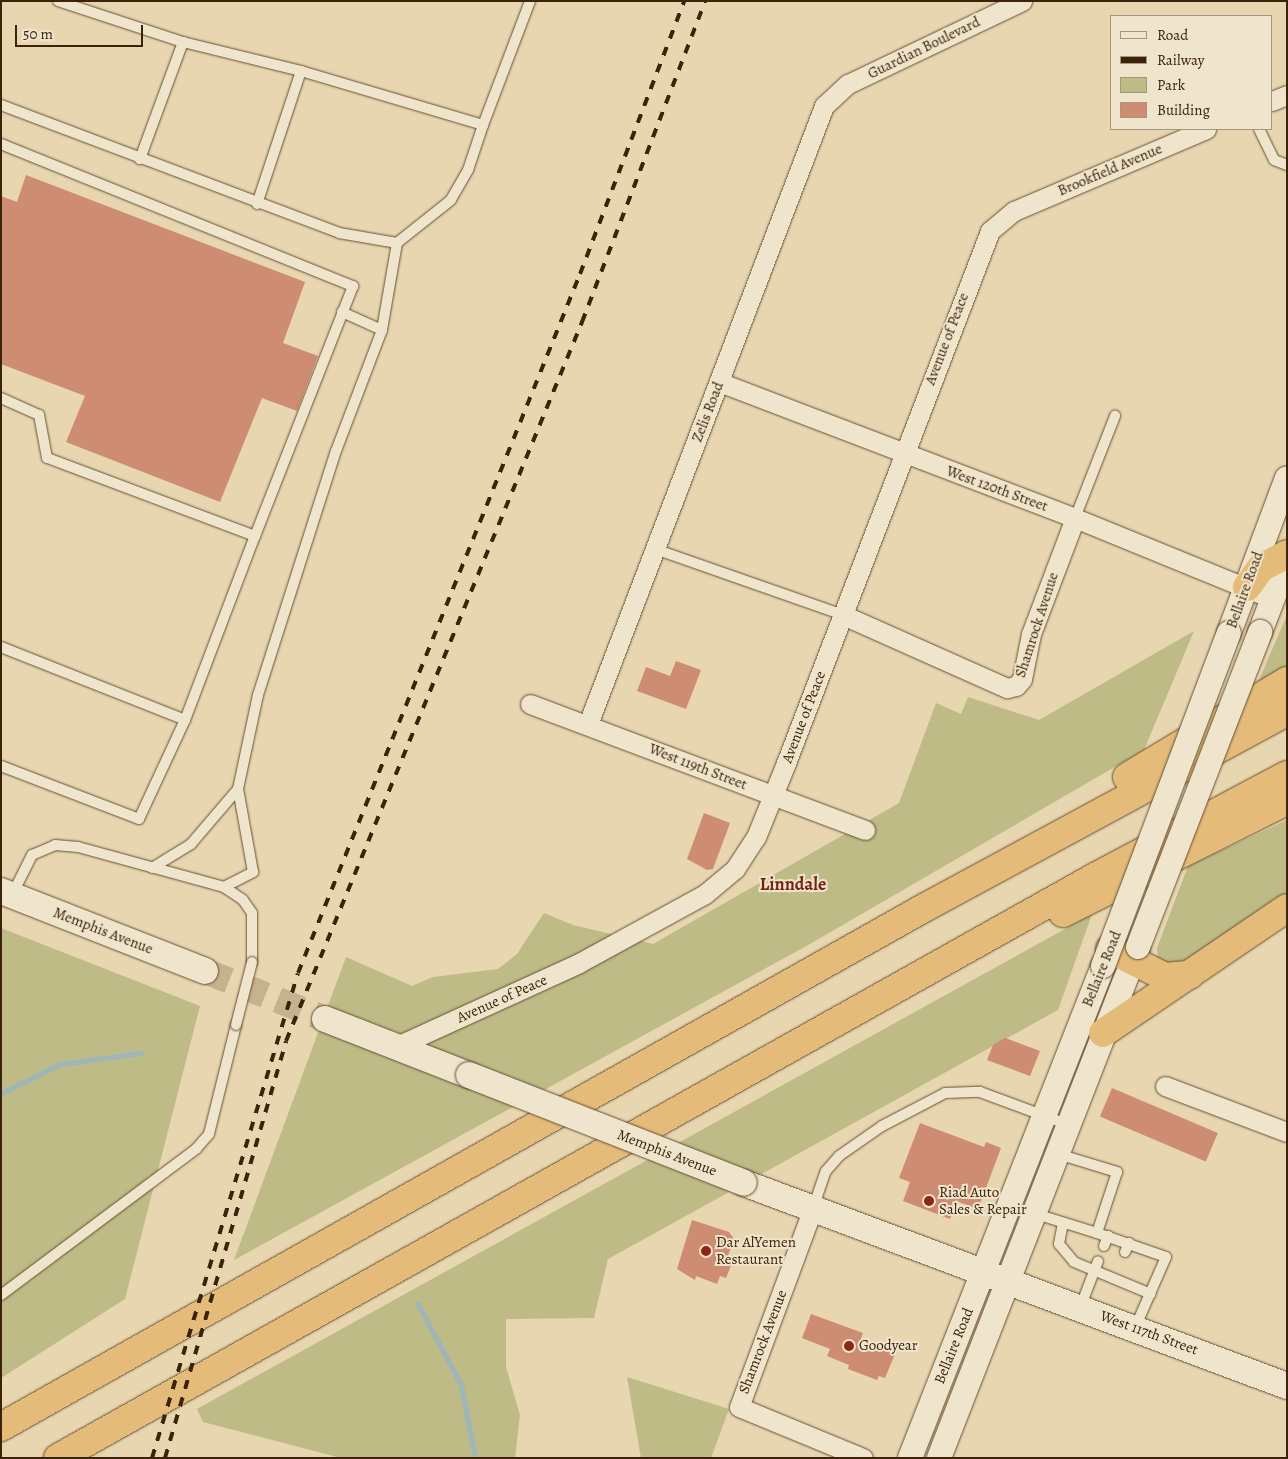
<!DOCTYPE html>
<html>
<head>
<meta charset="utf-8">
<style>
	body { margin:0 }
	#map { position:relative; width:1288px; height:1459px; overflow:hidden; background:#e7d6b0; font-family:Alegreya,serif }
	div>[style] { position:absolute }
	.green>* { inset:0; background:#bebb86 }
	.stream>* { height:5px; margin:-2.5px; padding:0 2.5px; transform-origin:2.5px; border-radius:2.5px; background:#9db6b8 }
	.building>* { inset:0; background:#ce8c72; transform-origin:0 0 }
	.secondary-tunnel>* { height:26px; margin-top:-13px; transform-origin:0; background:repeating-linear-gradient(90deg,#c5b28e 0 26px,transparent 0 39px) }
	.roads { filter:drop-shadow(0 0 1px #664f32) drop-shadow(0 0 1px #664f32) }
	.service>* { height:10px; margin:-5px; padding:0 5px; transform-origin:5px; border-radius:5px; background:#efe4cc }
	.minor>* { height:19px; margin:-9.5px; padding:0 9.5px; transform-origin:9.5px; border-radius:9.5px; background:#efe4cc }
	.tertiary>* { height:24px; margin:-12px; padding:0 12px; transform-origin:12px; border-radius:12px; background:#efe4cc }
	.secondary>* { height:26px; margin:-13px; padding:0 13px; transform-origin:13px; border-radius:13px; background:#efe4cc }
	.motorway>* { height:28px; margin:-14px; padding:0 14px; transform-origin:14px; border-radius:14px; background:#e4bb78 }
	.rail>* { height:4px; margin-top:-2px; transform-origin:0; background:repeating-linear-gradient(90deg,#3b2208 0 9px,transparent 0 18px) }
	.bridges { filter:drop-shadow(0 0 1px #664f32) drop-shadow(0 0 1px #664f32) }
	.service-bridge>* { height:10px; margin:-5px; padding:0 5px; transform-origin:5px; border-radius:5px; background:#efe4cc }
	.tertiary-bridge>* { height:24px; margin:-12px; padding:0 12px; transform-origin:12px; border-radius:12px; background:#efe4cc }
	.secondary-bridge>* { height:26px; margin:-13px; padding:0 13px; transform-origin:13px; border-radius:13px; background:#efe4cc }
	.dots>* { width:14px; height:14px; translate:-50% -50%; box-sizing:border-box; border:2px solid #efe4cc; border-radius:50% }
	span { translate:-50% -50%; white-space:nowrap; text-align:center; line-height:1.15; -webkit-text-stroke:4px #efe4cc; paint-order:stroke }
	.street-label { font-size:15px; color:#3b2208 }
	.poi-label { font-size:15px; color:#3b2208 }
	.left { translate:0 -50%; text-align:left }
	.quarter-label { font-size:18px; color:#7a1f14; font-weight:700 }
	.frame { position:absolute; inset:0; border:2px solid #3b2208; pointer-events:none }
	.legend { position:absolute; left:1110px; top:15px; width:162px; height:115px; box-sizing:border-box; background:#efe4cc; border:1px solid #a7967e; margin:0; padding:6px 9px; list-style:none; font-size:15px; color:#3b2208 }
	.legend li { display:flex; align-items:center; gap:10px; height:25px }
	.legend b { width:25px; border:1px solid #a7967e }
	.scale { position:absolute; left:15px; top:25px; width:128px; height:22px; box-sizing:border-box; border:2px solid #3b2208; border-top:0; padding-left:6px; font-size:15px; line-height:18px; white-space:nowrap; color:#3b2208; -webkit-text-stroke:4px #efe4cc; paint-order:stroke }
</style>
</head>
<body>
<div id="map">
	<div class="green">
		<div style="clip-path:polygon(1287px 615px,1287px 669px,1256px 687px)"></div>
		<div style="clip-path:polygon(1194px 631px,1144px 750px,810px 944px,234px 1260px,346px 957px,412px 986px,433px 977px,498px 969px,517px 954px,544px 913px,573px 925px,653px 944px,899px 803px,936px 703px,961px 714px,968px 697px,1039px 720px)"></div>
		<div style="clip-path:polygon(1287px 820px,1287px 898px,1174px 969px,1158px 960px,1157px 948px,1188px 866px)"></div>
		<div style="clip-path:polygon(1092px 914px,1058px 1010px,608px 1259px,594px 1318px,506px 1319px,506px 1367px,520px 1415px,515px 1458px,341px 1458px,203px 1422px,197px 1409px)"></div>
		<div style="clip-path:polygon(1px 928px,200px 1006px,125px 1299px,1px 1378px)"></div>
		<div style="clip-path:polygon(627px 1377px,729px 1409px,711px 1458px,641px 1458px)"></div>
	</div>
	<div class="stream">
		<div style="left:1px;top:1093px;width:66px;rotate:-26.2deg"></div>
		<div style="left:60px;top:1064px;width:82px;rotate:-7.7deg"></div>
		<div style="left:418px;top:1304px;width:92px;rotate:62deg"></div>
		<div style="left:461px;top:1385px;width:74px;rotate:79.1deg"></div>
	</div>
	<div class="building">
		<div style="clip-path:polygon(26px 175px,305px 282px,283px 343px,318px 356px,297px 411px,262px 398px,220px 502px,66px 442px,85px 396px,1px 364px,1px 196px,17px 202px)"></div>
		<div style="clip-path:polygon(676px 661px,701px 670px,686px 709px,637px 691px,646px 667px,670px 676px)"></div>
		<div style="clip-path:polygon(704px 813px,730px 823px,713px 869px,707px 870px,687px 859px)"></div>
		<div style="clip-path:polygon(1005px 1038px,1040px 1051px,1030px 1076px,987px 1060px,993px 1045px)"></div>
		<div style="left:1112px;top:1088px;width:115px;height:31px;rotate:23deg"></div>
		<div style="clip-path:polygon(920px 1123px,984px 1147px,986px 1142px,1001px 1148px,978px 1209px,956px 1201px,950px 1219px,903px 1201px,910px 1182px,899px 1178px)"></div>
		<div style="clip-path:polygon(692px 1220px,729px 1232px,734px 1239px,726px 1261px,732px 1263px,726px 1278px,720px 1276px,717px 1284px,696px 1276px,695px 1280px,677px 1269px)"></div>
		<div style="clip-path:polygon(811px 1314px,863px 1333px,860px 1341px,895px 1354px,885px 1378px,879px 1376px,877px 1380px,848px 1369px,849px 1365px,827px 1356px,830px 1349px,802px 1338px)"></div>
	</div>
	<div class="secondary-tunnel">
		<div style="left:205px;top:971px;width:129px;rotate:21.8deg"></div>
	</div>
	<div class="roads">
		<div class="service">
			<div style="left:58px;top:1px;width:132px;rotate:18.2deg"></div>
			<div style="left:183px;top:42px;width:125px;rotate:110.2deg"></div>
			<div style="left:183px;top:42px;width:122px;rotate:13.8deg"></div>
			<div style="left:301px;top:71px;width:140px;rotate:108.3deg"></div>
			<div style="left:301px;top:71px;width:190px;rotate:16.5deg"></div>
			<div style="left:483px;top:125px;width:47px;rotate:108.4deg"></div>
			<div style="left:468px;top:170px;width:34px;rotate:120deg"></div>
			<div style="left:451px;top:200px;width:69px;rotate:141.5deg"></div>
			<div style="left:1px;top:105px;width:361px;rotate:20.7deg"></div>
			<div style="left:339px;top:233px;width:59px;rotate:9.8deg"></div>
			<div style="left:397px;top:243px;width:88px;rotate:99.8deg"></div>
			<div style="left:483px;top:125px;width:133px;rotate:-69.2deg"></div>
			<div style="left:1259px;top:129px;width:34px;rotate:64deg"></div>
			<div style="left:1274px;top:160px;width:14px;rotate:21deg"></div>
			<div style="left:1px;top:144px;width:380px;rotate:22deg"></div>
			<div style="left:353px;top:286px;width:269px;rotate:111.4deg"></div>
			<div style="left:255px;top:536px;width:222px;rotate:-159.4deg"></div>
			<div style="left:47px;top:458px;width:44px;rotate:-100.5deg"></div>
			<div style="left:39px;top:415px;width:42px;rotate:-155.9deg"></div>
			<div style="left:1075px;top:518px;width:110px;rotate:-68.6deg"></div>
			<div style="left:655px;top:549px;width:199px;rotate:19.3deg"></div>
			<div style="left:1px;top:647px;width:198px;rotate:21.6deg"></div>
			<div style="left:1px;top:766px;width:148px;rotate:21deg"></div>
			<div style="left:139px;top:819px;width:109px;rotate:-65.1deg"></div>
			<div style="left:185px;top:720px;width:197px;rotate:-69.2deg"></div>
			<div style="left:152px;top:868px;width:46px;rotate:-31.6deg"></div>
			<div style="left:191px;top:844px;width:72px;rotate:-49.5deg"></div>
			<div style="left:224px;top:887px;width:33px;rotate:-27deg"></div>
			<div style="left:253px;top:872px;width:84px;rotate:-100.2deg"></div>
			<div style="left:238px;top:789px;width:96px;rotate:-78deg"></div>
			<div style="left:258px;top:695px;width:256px;rotate:-72.3deg"></div>
			<div style="left:336px;top:451px;width:129px;rotate:-69.2deg"></div>
			<div style="left:382px;top:330px;width:44px;rotate:-155.8deg"></div>
			<div style="left:12px;top:895px;width:45px;rotate:-63.4deg"></div>
			<div style="left:32px;top:855px;width:25px;rotate:-23deg"></div>
			<div style="left:55px;top:845px;width:23px;rotate:5deg"></div>
			<div style="left:78px;top:847px;width:151px;rotate:15.3deg"></div>
			<div style="left:224px;top:887px;width:23px;rotate:34deg"></div>
			<div style="left:243px;top:900px;width:16px;rotate:55deg"></div>
			<div style="left:252px;top:913px;width:49px;rotate:90deg"></div>
			<div style="left:1058px;top:1154px;width:62px;rotate:17deg"></div>
			<div style="left:1117px;top:1172px;width:64px;rotate:108.2deg"></div>
			<div style="left:1097px;top:1233px;width:73px;rotate:19.2deg"></div>
			<div style="left:1166px;top:1257px;width:77px;rotate:113.6deg"></div>
			<div style="left:813px;top:1208px;width:39px;rotate:-71deg"></div>
			<div style="left:826px;top:1171px;width:20px;rotate:-49deg"></div>
			<div style="left:839px;top:1156px;width:52px;rotate:-34.9deg"></div>
			<div style="left:882px;top:1126px;width:71px;rotate:-27.6deg"></div>
			<div style="left:945px;top:1093px;width:35px;rotate:-2deg"></div>
			<div style="left:980px;top:1092px;width:95px;rotate:20.3deg"></div>
			<div style="left:1036px;top:1214px;width:64px;rotate:17.3deg"></div>
			<div style="left:1063px;top:1223px;width:21px;rotate:101deg"></div>
			<div style="left:1059px;top:1244px;width:23px;rotate:50deg"></div>
			<div style="left:1074px;top:1262px;width:83px;rotate:22.6deg"></div>
			<div style="left:1104px;top:1246px;width:11px;rotate:-68deg"></div>
			<div style="left:1125px;top:1252px;width:10px;rotate:-66deg"></div>
			<div style="left:1px;top:1295px;width:244px;rotate:-36.8deg"></div>
			<div style="left:196px;top:1149px;width:20px;rotate:-49deg"></div>
			<div style="left:209px;top:1134px;width:112px;rotate:-76.1deg"></div>
			<div style="left:1080px;top:1308px;width:50px;rotate:-69deg"></div>
		</div>
		<div class="minor">
			<div style="left:1272px;top:101px;width:16px;rotate:-22deg"></div>
			<div style="left:719px;top:382px;width:381px;rotate:20.9deg"></div>
			<div style="left:1075px;top:518px;width:214px;rotate:22.2deg"></div>
			<div style="left:843px;top:615px;width:180px;rotate:24deg"></div>
			<div style="left:1007px;top:688px;width:9px;rotate:-13deg"></div>
			<div style="left:1016px;top:686px;width:9px;rotate:-49deg"></div>
			<div style="left:1022px;top:679px;width:46px;rotate:-78.7deg"></div>
			<div style="left:1031px;top:634px;width:124px;rotate:-69.2deg"></div>
			<div style="left:530px;top:704px;width:358px;rotate:20.6deg"></div>
			<div style="left:588px;top:724px;width:662px;rotate:-69.1deg"></div>
			<div style="left:824px;top:106px;width:33px;rotate:-43deg"></div>
			<div style="left:848px;top:84px;width:193px;rotate:-25.5deg"></div>
			<div style="left:395px;top:1047px;width:202px;rotate:-24.5deg"></div>
			<div style="left:579px;top:963px;width:144px;rotate:-28.7deg"></div>
			<div style="left:705px;top:894px;width:39px;rotate:-40deg"></div>
			<div style="left:735px;top:869px;width:38px;rotate:-57deg"></div>
			<div style="left:756px;top:837px;width:80px;rotate:-67.9deg"></div>
			<div style="left:786px;top:763px;width:570px;rotate:-69.02deg"></div>
			<div style="left:990px;top:231px;width:31px;rotate:-40deg"></div>
			<div style="left:1014px;top:211px;width:209px;rotate:-23.1deg"></div>
			<div style="left:1165px;top:1086px;width:130px;rotate:20.7deg"></div>
			<div style="left:813px;top:1208px;width:212px;rotate:110.4deg"></div>
			<div style="left:739px;top:1407px;width:134px;rotate:22.4deg"></div>
		</div>
		<div class="tertiary">
			<div style="left:1260px;top:632px;width:75px;rotate:-68.9deg"></div>
			<div style="left:1229px;top:633px;width:165px;rotate:-69.5deg"></div>
			<div style="left:910px;top:1458px;width:529px;rotate:-68.58deg"></div>
			<div style="left:939px;top:1458px;width:548px;rotate:-68.72deg"></div>
		</div>
		<div class="secondary">
			<div style="left:1px;top:891px;width:219px;rotate:21.4deg"></div>
			<div style="left:325px;top:1019px;width:155px;rotate:21.3deg"></div>
			<div style="left:744px;top:1183px;width:580px;rotate:20.5deg"></div>
		</div>
		<div class="motorway">
			<div style="left:1247px;top:587px;width:24px;rotate:-54deg"></div>
			<div style="left:1261px;top:568px;width:30px;rotate:-28deg"></div>
			<div style="left:1127px;top:777px;width:187px;rotate:-31deg"></div>
			<div style="left:1063px;top:913px;width:250px;rotate:-26.6deg"></div>
			<div style="left:1110px;top:949px;width:62px;rotate:27deg"></div>
			<div style="left:1165px;top:977px;width:25px;rotate:-5deg"></div>
			<div style="left:1103px;top:1033px;width:222px;rotate:-34.2deg"></div>
			<div style="left:1px;top:1427px;width:1059px;rotate:-29.35deg"></div>
			<div style="left:924px;top:908px;width:413px;rotate:-28.4deg"></div>
			<div style="left:58px;top:1458px;width:1189px;rotate:-29.26deg"></div>
			<div style="left:1095px;top:877px;width:217px;rotate:-28deg"></div>
		</div>
	</div>
	<div class="rail">
		<div style="left:152px;top:1458px;width:506px;rotate:-73.25deg"></div>
		<div style="left:298px;top:973px;width:754px;rotate:-68.03deg"></div>
		<div style="left:580px;top:274px;width:292px;rotate:-69.1deg"></div>
		<div style="left:165px;top:1458px;width:434px;rotate:-73.8deg"></div>
		<div style="left:286px;top:1041px;width:778px;rotate:-67.62deg"></div>
		<div style="left:582px;top:322px;width:344px;rotate:-69deg"></div>
	</div>
	<div class="bridges">
		<div class="service-bridge">
			<div style="left:236px;top:1025px;width:65px;rotate:-75.7deg"></div>
		</div>
		<div class="tertiary-bridge">
			<div style="left:1138px;top:947px;width:338px;rotate:-68.8deg"></div>
			<div style="left:1103px;top:966px;width:356px;rotate:-69.3deg"></div>
		</div>
		<div class="secondary-bridge">
			<div style="left:469px;top:1075px;width:295px;rotate:21.4deg"></div>
		</div>
	</div>
	<div class="dots">
		<div style="left:929px;top:1201px;background:#8f2418"></div>
		<div style="left:706px;top:1251px;background:#8f2418"></div>
		<div style="left:849px;top:1346px;background:#8f2418"></div>
	</div>
	<div class="street-label">
		<span style="left:924px;top:48px;rotate:-26deg">Guardian Boulevard</span>
		<span style="left:1110px;top:170px;rotate:-23deg">Brookfield Avenue</span>
		<span style="left:947px;top:339px;rotate:-69deg">Avenue of Peace</span>
		<span style="left:708px;top:412px;rotate:-69deg">Zelis Road</span>
		<span style="left:997px;top:489px;rotate:20deg">West 120th Street</span>
		<span style="left:1245px;top:590px;rotate:-70deg">Bellaire Road</span>
		<span style="left:1037px;top:625px;rotate:-72deg">Shamrock Avenue</span>
		<span style="left:804px;top:717px;rotate:-69deg">Avenue of Peace</span>
		<span style="left:698px;top:767px;rotate:21deg">West 119th Street</span>
		<span style="left:103px;top:931px;rotate:21deg">Memphis Avenue</span>
		<span style="left:1102px;top:969px;rotate:-68deg">Bellaire Road</span>
		<span style="left:502px;top:999px;rotate:-24deg">Avenue of Peace</span>
		<span style="left:667px;top:1153px;rotate:21deg">Memphis Avenue</span>
		<span style="left:1149px;top:1333px;rotate:20deg">West 117th Street</span>
		<span style="left:763px;top:1342px;rotate:-69deg">Shamrock Avenue</span>
		<span style="left:954px;top:1346px;rotate:-68deg">Bellaire Road</span>
	</div>
	<div class="poi-label">
		<span class="left" style="left:939px;top:1201px">Riad Auto<br>Sales &amp; Repair</span>
		<span class="left" style="left:716px;top:1251px">Dar AlYemen<br>Restaurant</span>
		<span class="left" style="left:859px;top:1346px">Goodyear</span>
	</div>
	<div class="quarter-label">
		<span style="left:793px;top:884px">Linndale</span>
	</div>
	<div class="frame"></div>
	<ul class="legend">
	<li><b style="height:6px;background:#efe4cc"></b>Road</li>
	<li><b style="height:6px;background:#3b2208"></b>Railway</li>
	<li><b style="height:14px;background:#bebb86"></b>Park</li>
	<li><b style="height:14px;background:#ce8c72"></b>Building</li>
	</ul>
	<div class="scale">50 m</div>
</div>
</body>
</html>
